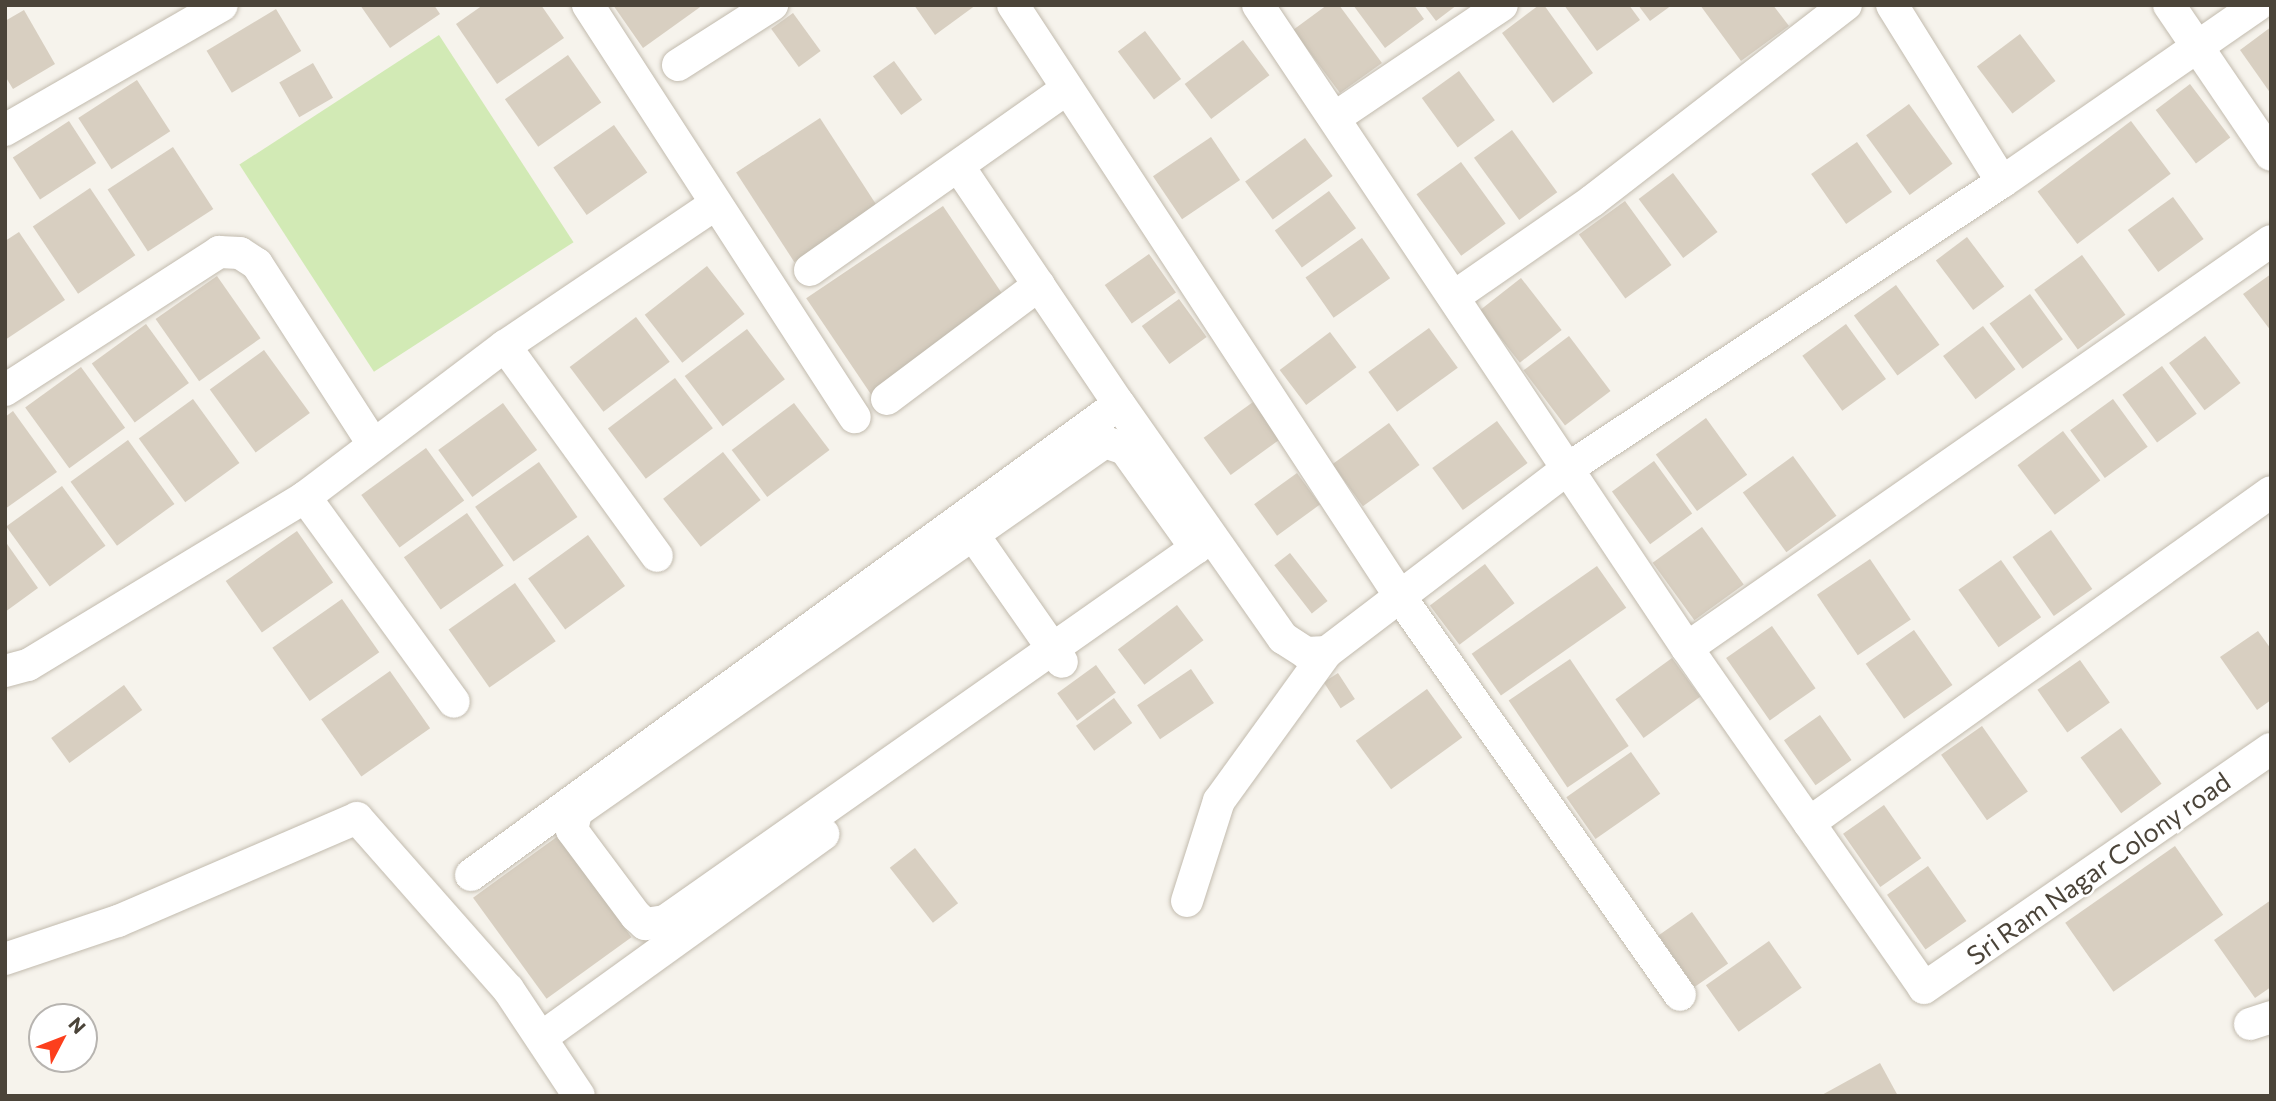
<!DOCTYPE html>
<html>
<head>
<meta charset="utf-8">
<style>
	body { margin:0 }
	#map { position:relative; width:2276px; height:1101px; overflow:hidden; background:#f6f3ec; font-family:Commissioner,sans-serif }
	div>[style] { position:absolute }
	.green>* { inset:0; background:#d2eab5; transform-origin:0 0 }
	.building>* { inset:0; background:#d8cfc1; transform-origin:0 0 }
	.roads { filter:drop-shadow(0 0 2px #c2bbae) drop-shadow(0 0 2px #c2bbae) }
	.street>* { height:32px; margin:-16px; padding:0 16px; transform-origin:16px; border-radius:16px; background:#fff }
	span { translate:-50% -50%; white-space:nowrap; text-align:center; line-height:1.15; -webkit-text-stroke:5px #fff; paint-order:stroke }
	.street-label { font-size:26px; color:#4b4439 }
	.frame { position:absolute; inset:0; border:7px solid #4b4439; pointer-events:none }
	.north { position:absolute; left:28px; top:1003px; width:70px; height:70px; box-sizing:border-box; background:#fff; border:2px solid #b7b4b0; border-radius:50%; rotate:48deg; font-size:19px; font-weight:700; line-height:28px; text-align:center; color:#4b4439 }
	.north::after { content:''; display:block; margin:auto; width:24px; height:32px; background:#fc3f1d; clip-path:polygon(50% 0,100% 100%,50% 72%,0 100%) }
</style>
</head>
<body>
<div id="map">
	<div class="green">
		<div style="left:439px;top:35px;width:247px;height:238px;rotate:57deg"></div>
	</div>
	<div class="building">
		<div style="clip-path:polygon(360px 5px,434px 5px,440px 14px,390px 48px)"></div>
		<div style="clip-path:polygon(483px 5px,541px 5px,564px 38px,497px 84px,456px 24px)"></div>
		<div style="clip-path:polygon(613px 5px,703px 5px,643px 48px)"></div>
		<div style="clip-path:polygon(914px 5px,976px 5px,935px 35px)"></div>
		<div style="clip-path:polygon(1327px 5px,1339px 5px,1382px 63px,1340px 93px,1293px 30px)"></div>
		<div style="clip-path:polygon(1353px 5px,1414px 5px,1424px 19px,1385px 48px)"></div>
		<div style="clip-path:polygon(1424px 5px,1457px 5px,1436px 21px)"></div>
		<div style="clip-path:polygon(1539px 5px,1544px 5px,1593px 73px,1553px 103px,1502px 33px)"></div>
		<div style="clip-path:polygon(1564px 5px,1629px 5px,1640px 20px,1597px 51px)"></div>
		<div style="clip-path:polygon(1638px 5px,1672px 5px,1650px 21px)"></div>
		<div style="clip-path:polygon(1700px 5px,1773px 5px,1789px 26px,1741px 61px)"></div>
		<div style="left:276px;top:9px;width:49px;height:81px;rotate:59deg"></div>
		<div style="clip-path:polygon(24px 10px,55px 64px,13px 89px,5px 76px,5px 21px)"></div>
		<div style="left:793px;top:13px;width:47px;height:27px;rotate:54deg"></div>
		<div style="clip-path:polygon(2271px 27px,2271px 94px,2240px 50px)"></div>
		<div style="left:1145px;top:31px;width:60px;height:34px;rotate:53deg"></div>
		<div style="left:2020px;top:34px;width:59px;height:54px;rotate:53deg"></div>
		<div style="left:1243px;top:40px;width:44px;height:73px;rotate:53deg"></div>
		<div style="left:568px;top:55px;width:58px;height:77px;rotate:55deg"></div>
		<div style="left:894px;top:61px;width:48px;height:26px;rotate:54deg"></div>
		<div style="left:313px;top:63px;width:40px;height:39px;rotate:60deg"></div>
		<div style="left:1459px;top:71px;width:61px;height:46px;rotate:54deg"></div>
		<div style="left:137px;top:80px;width:61px;height:70px;rotate:57deg"></div>
		<div style="left:2190px;top:84px;width:67px;height:43px;rotate:53deg"></div>
		<div style="left:1909px;top:104px;width:74px;height:53px;rotate:54deg"></div>
		<div style="left:820px;top:118px;width:107px;height:100px;rotate:57deg"></div>
		<div style="left:69px;top:121px;width:50px;height:67px;rotate:57deg"></div>
		<div style="left:2131px;top:121px;width:66px;height:117px;rotate:53deg"></div>
		<div style="left:614px;top:125px;width:58px;height:74px;rotate:55deg"></div>
		<div style="left:1512px;top:130px;width:77px;height:47px;rotate:54deg"></div>
		<div style="left:1211px;top:137px;width:52px;height:70px;rotate:56deg"></div>
		<div style="left:1305px;top:138px;width:47px;height:74px;rotate:54deg"></div>
		<div style="left:1857px;top:142px;width:61px;height:56px;rotate:55deg"></div>
		<div style="left:173px;top:147px;width:74px;height:78px;rotate:57deg"></div>
		<div style="left:1461px;top:162px;width:76px;height:55px;rotate:54deg"></div>
		<div style="left:1673px;top:173px;width:74px;height:43px;rotate:53deg"></div>
		<div style="left:90px;top:188px;width:81px;height:69px;rotate:56deg"></div>
		<div style="left:1329px;top:191px;width:46px;height:67px;rotate:54deg"></div>
		<div style="left:2173px;top:197px;width:52px;height:56px;rotate:54deg"></div>
		<div style="left:1625px;top:201px;width:79px;height:57px;rotate:54deg"></div>
		<div style="left:943px;top:206px;width:117px;height:165px;rotate:56deg"></div>
		<div style="clip-path:polygon(19px 232px,65px 300px,5px 340px,5px 241px)"></div>
		<div style="left:1967px;top:237px;width:62px;height:39px;rotate:53deg"></div>
		<div style="left:1362px;top:238px;width:49px;height:69px;rotate:55deg"></div>
		<div style="left:1149px;top:254px;width:47px;height:54px;rotate:55deg"></div>
		<div style="left:2082px;top:255px;width:74px;height:59px;rotate:54deg"></div>
		<div style="left:707px;top:266px;width:61px;height:79px;rotate:52deg"></div>
		<div style="clip-path:polygon(2271px 274px,2271px 331px,2243px 294px)"></div>
		<div style="left:217px;top:276px;width:76px;height:75px;rotate:55deg"></div>
		<div style="left:1521px;top:278px;width:66px;height:53px;rotate:52deg"></div>
		<div style="left:1896px;top:285px;width:74px;height:52px;rotate:54deg"></div>
		<div style="left:2030px;top:294px;width:56px;height:50px;rotate:54deg"></div>
		<div style="left:1179px;top:299px;width:47px;height:46px;rotate:54deg"></div>
		<div style="left:636px;top:317px;width:56px;height:83px;rotate:53deg"></div>
		<div style="left:146px;top:324px;width:73px;height:67px;rotate:54deg"></div>
		<div style="left:1846px;top:324px;width:68px;height:54px;rotate:54deg"></div>
		<div style="left:1983px;top:326px;width:54px;height:50px;rotate:53deg"></div>
		<div style="left:1429px;top:328px;width:49px;height:75px;rotate:54deg"></div>
		<div style="left:747px;top:329px;width:63px;height:78px;rotate:53deg"></div>
		<div style="left:1330px;top:332px;width:44px;height:63px;rotate:53deg"></div>
		<div style="left:1569px;top:336px;width:69px;height:57px;rotate:53deg"></div>
		<div style="left:2205px;top:336px;width:59px;height:45px;rotate:53deg"></div>
		<div style="left:264px;top:350px;width:78px;height:67px;rotate:54deg"></div>
		<div style="left:2162px;top:366px;width:59px;height:49px;rotate:54deg"></div>
		<div style="left:81px;top:367px;width:75px;height:69px;rotate:54deg"></div>
		<div style="left:675px;top:378px;width:63px;height:84px;rotate:53deg"></div>
		<div style="left:193px;top:399px;width:79px;height:67px;rotate:54deg"></div>
		<div style="left:2113px;top:399px;width:59px;height:53px;rotate:54deg"></div>
		<div style="left:1253px;top:402px;width:46px;height:61px;rotate:54deg"></div>
		<div style="left:503px;top:403px;width:58px;height:80px;rotate:54deg"></div>
		<div style="left:794px;top:403px;width:59px;height:78px;rotate:53deg"></div>
		<div style="clip-path:polygon(13px 411px,57px 472px,5px 509px,5px 417px)"></div>
		<div style="left:1706px;top:418px;width:70px;height:62px;rotate:54deg"></div>
		<div style="left:1497px;top:421px;width:52px;height:80px;rotate:54deg"></div>
		<div style="left:1389px;top:423px;width:52px;height:70px;rotate:54deg"></div>
		<div style="left:2063px;top:431px;width:62px;height:57px;rotate:53deg"></div>
		<div style="left:128px;top:440px;width:79px;height:71px;rotate:54deg"></div>
		<div style="left:426px;top:448px;width:65px;height:80px;rotate:54deg"></div>
		<div style="left:723px;top:452px;width:61px;height:76px;rotate:52deg"></div>
		<div style="left:1793px;top:456px;width:74px;height:62px;rotate:54deg"></div>
		<div style="left:1654px;top:461px;width:65px;height:52px;rotate:54deg"></div>
		<div style="left:539px;top:462px;width:67px;height:78px;rotate:55deg"></div>
		<div style="left:1297px;top:473px;width:39px;height:53px;rotate:54deg"></div>
		<div style="left:62px;top:486px;width:74px;height:69px;rotate:54deg"></div>
		<div style="left:467px;top:513px;width:64px;height:77px;rotate:55deg"></div>
		<div style="left:1702px;top:527px;width:71px;height:61px;rotate:54deg"></div>
		<div style="left:2051px;top:530px;width:72px;height:47px;rotate:55deg"></div>
		<div style="left:297px;top:531px;width:63px;height:87px;rotate:55deg"></div>
		<div style="left:588px;top:535px;width:63px;height:74px;rotate:54deg"></div>
		<div style="clip-path:polygon(5px 541px,38px 588px,5px 612px)"></div>
		<div style="left:1290px;top:553px;width:61px;height:20px;rotate:52deg"></div>
		<div style="left:1870px;top:559px;width:73px;height:64px;rotate:56deg"></div>
		<div style="left:2001px;top:560px;width:70px;height:52px;rotate:55deg"></div>
		<div style="left:1485px;top:564px;width:49px;height:69px;rotate:53deg"></div>
		<div style="left:1597px;top:566px;width:51px;height:153px;rotate:55deg"></div>
		<div style="left:515px;top:583px;width:71px;height:81px;rotate:55deg"></div>
		<div style="left:342px;top:599px;width:65px;height:85px;rotate:55deg"></div>
		<div style="left:1177px;top:605px;width:44px;height:74px;rotate:53deg"></div>
		<div style="left:1772px;top:626px;width:76px;height:56px;rotate:55deg"></div>
		<div style="left:1914px;top:630px;width:67px;height:59px;rotate:55deg"></div>
		<div style="clip-path:polygon(2258px 631px,2271px 649px,2271px 700px,2257px 710px,2220px 657px)"></div>
		<div style="left:1672px;top:658px;width:48px;height:70px;rotate:54deg"></div>
		<div style="left:1570px;top:659px;width:105px;height:74px;rotate:56deg"></div>
		<div style="left:2080px;top:660px;width:52px;height:52px;rotate:55deg"></div>
		<div style="left:1096px;top:665px;width:34px;height:48px;rotate:54deg"></div>
		<div style="left:1191px;top:669px;width:41px;height:65px;rotate:56deg"></div>
		<div style="left:390px;top:671px;width:70px;height:84px;rotate:55deg"></div>
		<div style="left:1338px;top:673px;width:31px;height:17px;rotate:57deg"></div>
		<div style="left:124px;top:685px;width:31px;height:90px;rotate:54deg"></div>
		<div style="left:1427px;top:689px;width:60px;height:88px;rotate:54deg"></div>
		<div style="left:1114px;top:698px;width:31px;height:47px;rotate:54deg"></div>
		<div style="left:1820px;top:715px;width:55px;height:44px;rotate:55deg"></div>
		<div style="left:1982px;top:726px;width:80px;height:50px;rotate:55deg"></div>
		<div style="left:2121px;top:728px;width:69px;height:50px;rotate:54deg"></div>
		<div style="left:1631px;top:752px;width:51px;height:79px;rotate:55deg"></div>
		<div style="left:1884px;top:805px;width:65px;height:50px;rotate:55deg"></div>
		<div style="left:558px;top:836px;width:125px;height:105px;rotate:54deg"></div>
		<div style="left:2175px;top:846px;width:84px;height:134px;rotate:55deg"></div>
		<div style="left:915px;top:848px;width:70px;height:32px;rotate:52deg"></div>
		<div style="left:1928px;top:866px;width:67px;height:50px;rotate:55deg"></div>
		<div style="clip-path:polygon(2271px 900px,2271px 987px,2255px 998px,2214px 940px)"></div>
		<div style="left:1692px;top:912px;width:63px;height:41px;rotate:55deg"></div>
		<div style="left:1769px;top:941px;width:57px;height:77px;rotate:55deg"></div>
		<div style="clip-path:polygon(1880px 1063px,1898px 1096px,1820px 1096px)"></div>
	</div>
	<div class="roads">
		<div class="street">
			<div style="left:588px;top:5px;width:491px;rotate:57.1deg"></div>
			<div style="left:1013px;top:5px;width:709px;rotate:56.8deg"></div>
			<div style="left:1401px;top:598px;width:485px;rotate:54.9deg"></div>
			<div style="left:1258px;top:5px;width:773px;rotate:56.29deg"></div>
			<div style="left:1687px;top:648px;width:414px;rotate:55.1deg"></div>
			<div style="left:1924px;top:988px;width:421px;rotate:-34.6deg"></div>
			<div style="left:1892px;top:5px;width:208px;rotate:58.1deg"></div>
			<div style="left:2169px;top:5px;width:181px;rotate:55.8deg"></div>
			<div style="left:678px;top:65px;width:112px;rotate:-32.6deg"></div>
			<div style="left:1336px;top:117px;width:200px;rotate:-34deg"></div>
			<div style="left:5px;top:130px;width:250px;rotate:-29.9deg"></div>
			<div style="left:959px;top:167px;width:286px;rotate:56deg"></div>
			<div style="left:810px;top:270px;width:314px;rotate:-35.2deg"></div>
			<div style="left:1455px;top:296px;width:167px;rotate:-34.7deg"></div>
			<div style="left:1592px;top:201px;width:321px;rotate:-37.7deg"></div>
			<div style="left:505px;top:346px;width:259px;rotate:54.1deg"></div>
			<div style="left:5px;top:390px;width:255px;rotate:-32.8deg"></div>
			<div style="left:219px;top:252px;width:21px;rotate:3deg"></div>
			<div style="left:240px;top:253px;width:20px;rotate:33deg"></div>
			<div style="left:257px;top:264px;width:214px;rotate:57.2deg"></div>
			<div style="left:887px;top:399px;width:190px;rotate:-36.9deg"></div>
			<div style="left:1105px;top:442px;width:21px;rotate:19deg"></div>
			<div style="left:1125px;top:449px;width:122px;rotate:54.4deg"></div>
			<div style="left:1196px;top:548px;width:649px;rotate:144.91deg"></div>
			<div style="left:665px;top:921px;width:20px;rotate:171deg"></div>
			<div style="left:645px;top:924px;width:12px;rotate:-138deg"></div>
			<div style="left:636px;top:916px;width:107px;rotate:-126.7deg"></div>
			<div style="left:572px;top:830px;width:18px;rotate:-77deg"></div>
			<div style="left:576px;top:812px;width:646px;rotate:-34.97deg"></div>
			<div style="left:305px;top:497px;width:253px;rotate:54deg"></div>
			<div style="left:972px;top:533px;width:157px;rotate:55.1deg"></div>
			<div style="left:1687px;top:648px;width:712px;rotate:-34.87deg"></div>
			<div style="left:5px;top:671px;width:24px;rotate:-15deg"></div>
			<div style="left:28px;top:665px;width:324px;rotate:-31.2deg"></div>
			<div style="left:305px;top:497px;width:251px;rotate:-37.1deg"></div>
			<div style="left:505px;top:346px;width:252px;rotate:-34deg"></div>
			<div style="left:1809px;top:823px;width:568px;rotate:-35.62deg"></div>
			<div style="left:471px;top:875px;width:801px;rotate:-36.01deg"></div>
			<div style="left:1119px;top:404px;width:286px;rotate:55deg"></div>
			<div style="left:1283px;top:638px;width:27px;rotate:33deg"></div>
			<div style="left:1306px;top:653px;width:21px;rotate:-3deg"></div>
			<div style="left:1327px;top:652px;width:302px;rotate:-37.3deg"></div>
			<div style="left:1567px;top:469px;width:521px;rotate:-33.42deg"></div>
			<div style="left:2002px;top:182px;width:311px;rotate:-34.7deg"></div>
			<div style="left:1187px;top:901px;width:105px;rotate:-72.3deg"></div>
			<div style="left:1219px;top:801px;width:184px;rotate:-54.1deg"></div>
			<div style="left:5px;top:959px;width:119px;rotate:-18.6deg"></div>
			<div style="left:118px;top:921px;width:260px;rotate:-23.3deg"></div>
			<div style="left:357px;top:818px;width:228px;rotate:48.6deg"></div>
			<div style="left:508px;top:989px;width:128px;rotate:56.4deg"></div>
			<div style="left:2250px;top:1024px;width:22px;rotate:-18deg"></div>
			<div style="left:542px;top:1037px;width:347px;rotate:-35.8deg"></div>
		</div>
	</div>
	<div class="street-label">
		<span style="left:2098px;top:868px;rotate:-35deg">Sri Ram Nagar Colony road</span>
	</div>
	<div class="frame"></div>
	<div class="north">N</div>
</div>
</body>
</html>
